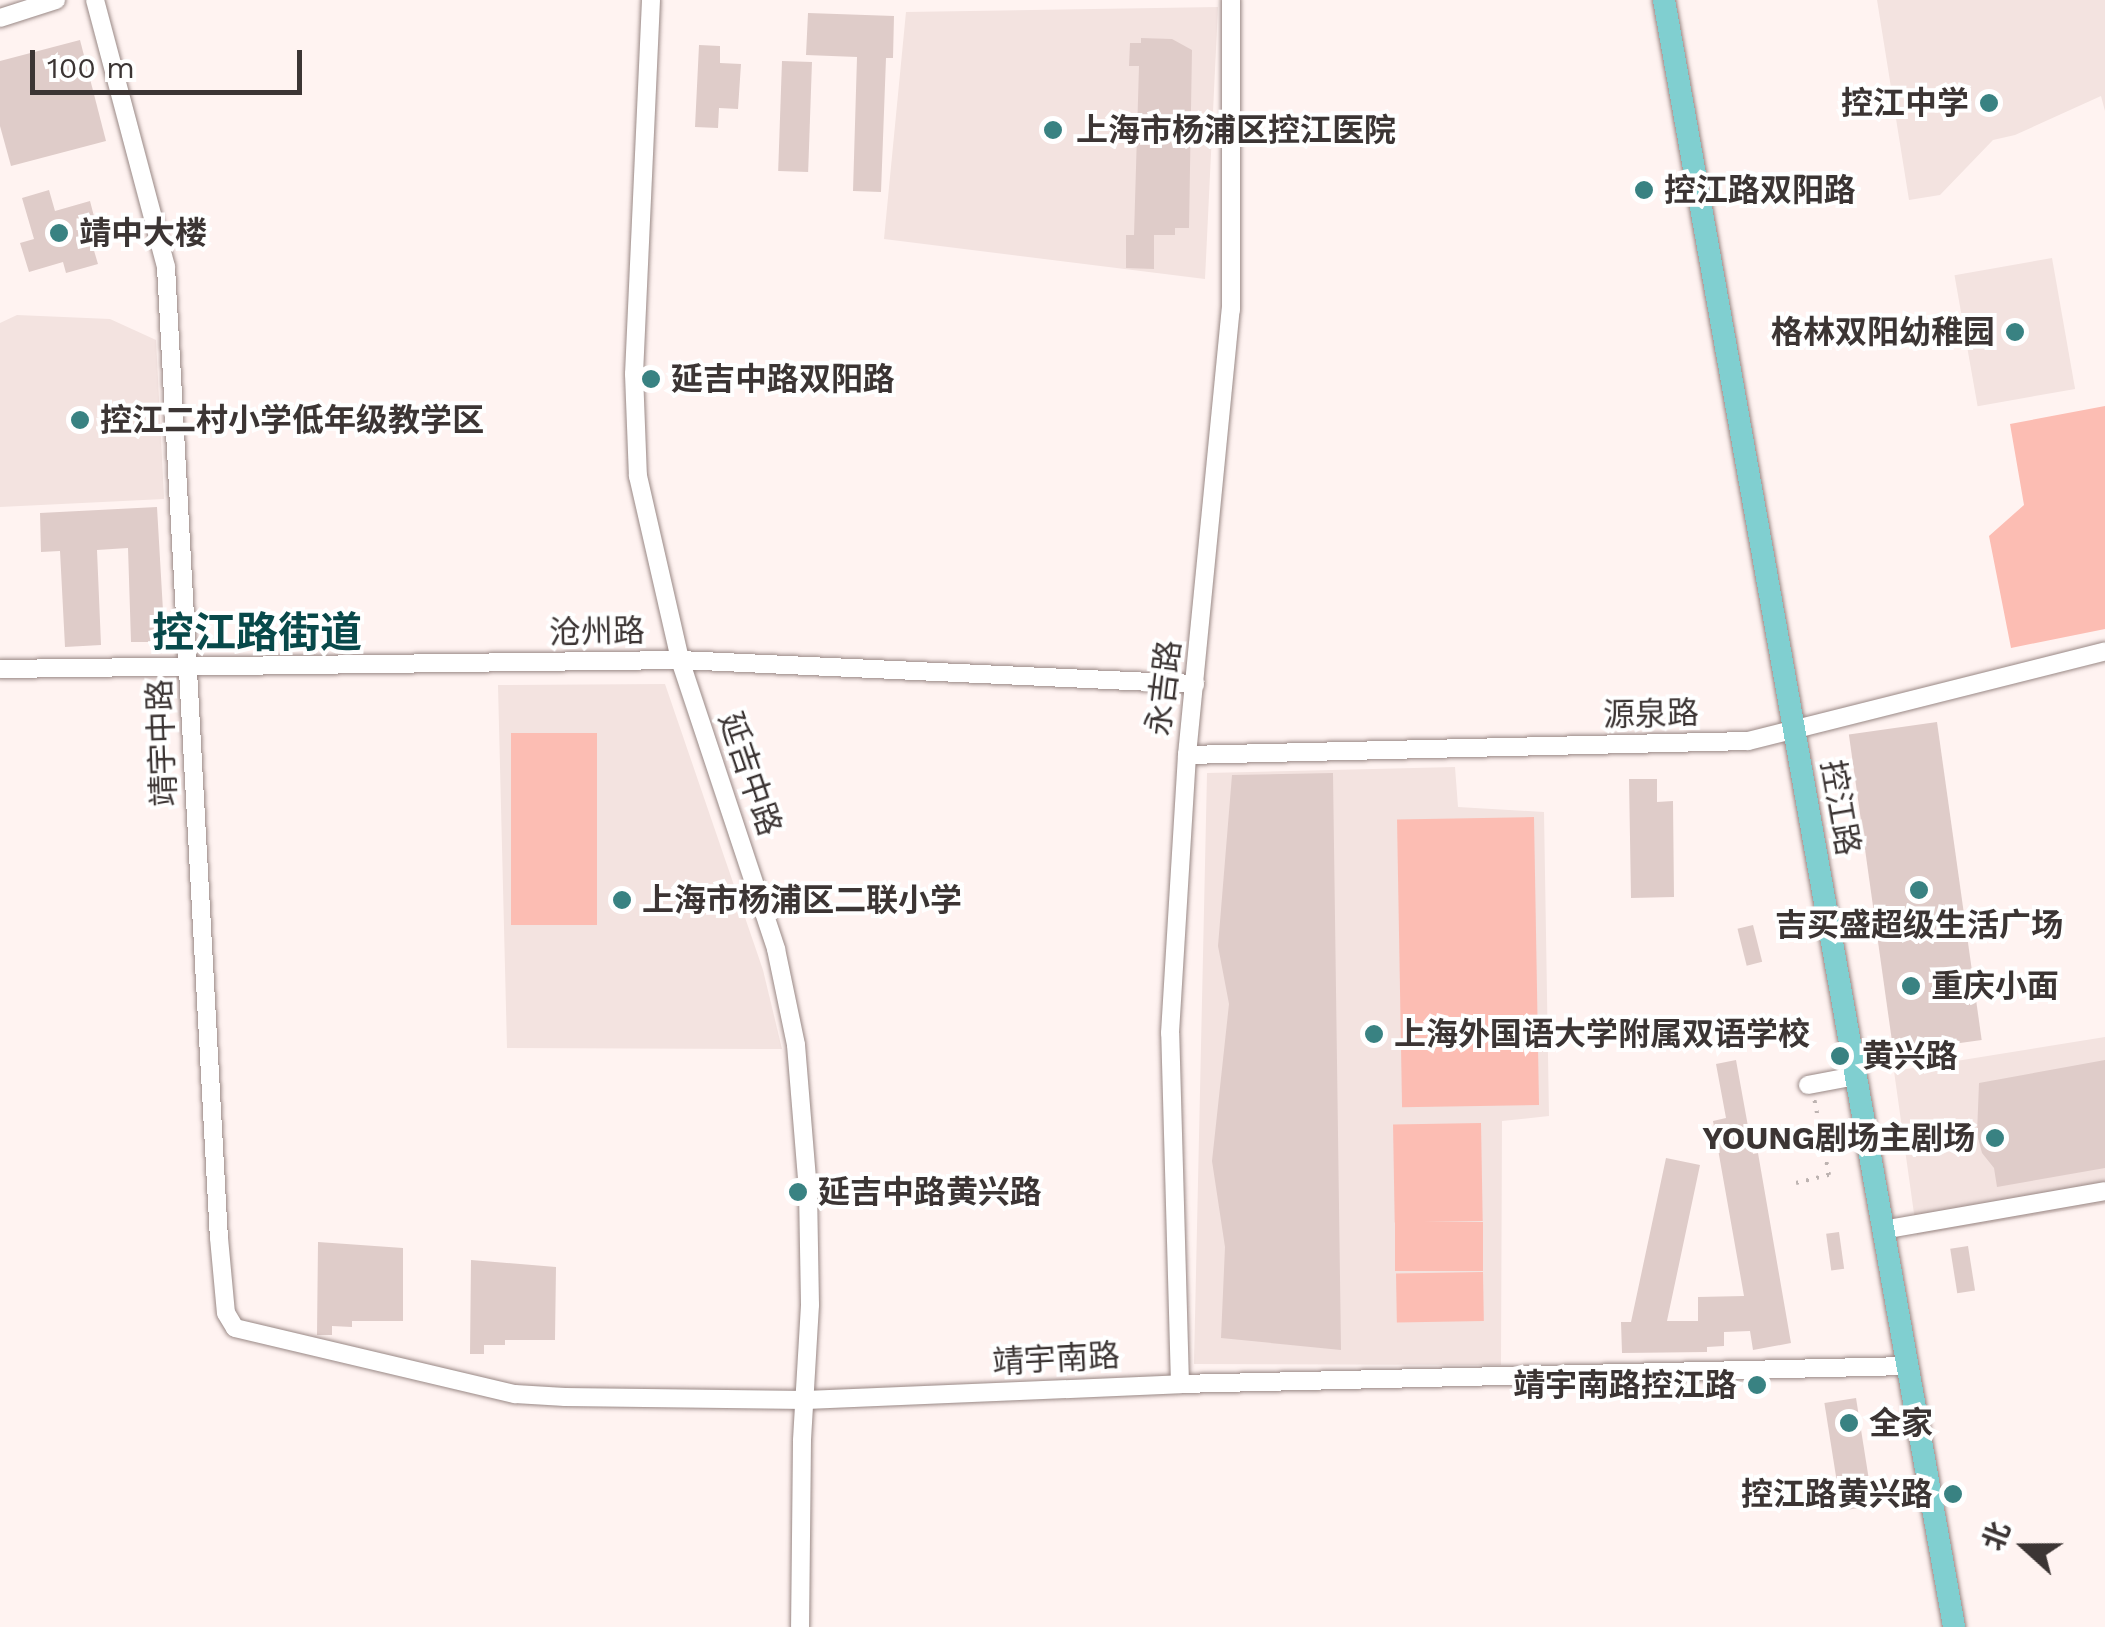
<!DOCTYPE html>
<html>
<head>
<meta charset="utf-8">
<style>
	body { margin:0 }
	#map { position:relative; width:2105px; height:1627px; overflow:hidden; background:#fff3f1; font-family:"Work Sans","Noto Sans SC",sans-serif }
	div>[style] { position:absolute }
	.built>* { inset:0; background:#f3e3e0; transform-origin:0 0 }
	.green>* { inset:0; background:#fcbdb3; transform-origin:0 0 }
	.building>* { inset:0; background:#dfccc9; transform-origin:0 0 }
	.path>* { height:4px; margin-top:-2px; transform-origin:0; background:repeating-linear-gradient(90deg,#bdb3b1 0 2.5px,transparent 0 10.5px) }
	.roads { filter:drop-shadow(0 0 2px #998885) drop-shadow(0 0 2px #998885) }
	.minor>* { height:18px; margin:-9px; padding:0 9px; transform-origin:9px; border-radius:9px; background:#fff }
	.major>* { height:22px; margin:-11px; padding:0 11px; transform-origin:11px; border-radius:11px; background:#80cfd0 }
	.dots>* { width:28px; height:28px; translate:-50% -50%; box-sizing:border-box; border:5px solid #fff; border-radius:50% }
	span { translate:-50% -50%; white-space:nowrap; text-align:center; line-height:1.15; -webkit-text-stroke:8px #fff; paint-order:stroke }
	.poi-label { font-size:32px; color:#3c3534; font-weight:700 }
	.right { translate:-100% -50%; text-align:right }
	.left { translate:0 -50%; text-align:left }
	.street-label { font-size:32px; color:#3c3534 }
	.district-label { font-size:42px; color:#08494a; font-weight:700 }
	.north { position:absolute; left:1975px; top:1497px; width:100px; height:100px; -webkit-text-stroke:8px #fff; paint-order:stroke; rotate:291deg; font-size:28px; font-weight:700; line-height:40px; text-align:center; color:#3c3534 }
	.north::after { content:''; display:block; margin:auto; width:35px; height:45px; background:#3c3534; clip-path:polygon(50% 0,100% 100%,50% 72%,0 100%) }
	.scale { position:absolute; left:30px; top:50px; width:272px; height:45px; box-sizing:border-box; border:5px solid #3c3534; border-top:0; padding-left:12px; font-size:30px; line-height:35px; white-space:nowrap; color:#3c3534; -webkit-text-stroke:8px #fff; paint-order:stroke }
</style>
</head>
<body>
<div id="map">
	<div class="built">
		<div style="clip-path:polygon(1877px 0,2105px 0,2105px 111px,2101px 96px,2015px 135px,1993px 140px,1940px 195px,1909px 200px)"></div>
		<div style="clip-path:polygon(1218px 7px,1205px 279px,884px 239px,906px 12px)"></div>
		<div style="left:2052px;top:258px;width:133px;height:99px;rotate:80deg"></div>
		<div style="clip-path:polygon(17px 315px,110px 319px,156px 340px,164px 499px,0 507px,0 323px)"></div>
		<div style="clip-path:polygon(665px 684px,763px 970px,782px 1049px,507px 1048px,498px 685px)"></div>
		<div style="clip-path:polygon(1455px 767px,1458px 807px,1544px 812px,1549px 1116px,1502px 1121px,1501px 1365px,1194px 1364px,1207px 773px)"></div>
		<div style="clip-path:polygon(2105px 1037px,2105px 1204px,1917px 1235px,1894px 1071px)"></div>
	</div>
	<div class="green">
		<div style="clip-path:polygon(2105px 406px,2105px 629px,2011px 648px,1989px 536px,2024px 505px,2010px 424px)"></div>
		<div style="left:597px;top:733px;width:192px;height:86px;rotate:90deg"></div>
		<div style="left:1534px;top:817px;width:288px;height:137px;rotate:89deg"></div>
		<div style="left:1481px;top:1123px;width:98px;height:88px;rotate:89deg"></div>
		<div style="left:1483px;top:1222px;width:49px;height:88px;rotate:90deg"></div>
		<div style="left:1483px;top:1272px;width:49px;height:87px;rotate:89deg"></div>
	</div>
	<div class="building">
		<div style="clip-path:polygon(808px 13px,894px 16px,893px 58px,886px 58px,881px 192px,853px 191px,857px 57px,806px 55px)"></div>
		<div style="clip-path:polygon(1141px 38px,1172px 39px,1192px 50px,1189px 228px,1175px 228px,1175px 235px,1154px 235px,1154px 269px,1126px 268px,1126px 235px,1134px 235px,1139px 66px,1129px 66px,1130px 43px,1141px 43px)"></div>
		<div style="clip-path:polygon(80px 40px,106px 141px,11px 166px,0 126px,0 61px)"></div>
		<div style="clip-path:polygon(699px 45px,720px 46px,720px 63px,741px 64px,738px 109px,719px 108px,718px 128px,695px 127px)"></div>
		<div style="left:782px;top:61px;width:30px;height:110px;rotate:2deg"></div>
		<div style="clip-path:polygon(49px 190px,55px 211px,90px 201px,96px 224px,87px 227px,98px 264px,66px 273px,63px 262px,29px 272px,20px 243px,34px 239px,22px 198px)"></div>
		<div style="clip-path:polygon(157px 507px,164px 628px,159px 636px,149px 642px,131px 642px,128px 548px,97px 550px,101px 645px,65px 647px,60px 551px,41px 552px,40px 513px)"></div>
		<div style="left:1937px;top:722px;width:321px;height:89px;rotate:82deg"></div>
		<div style="clip-path:polygon(1333px 773px,1341px 1350px,1221px 1338px,1225px 1247px,1212px 1161px,1229px 1004px,1218px 946px,1232px 775px)"></div>
		<div style="clip-path:polygon(1629px 779px,1657px 779px,1657px 802px,1673px 801px,1674px 897px,1631px 898px)"></div>
		<div style="left:1753px;top:925px;width:38px;height:16px;rotate:76deg"></div>
		<div style="clip-path:polygon(1736px 1060px,1753px 1154px,1758px 1153px,1791px 1343px,1753px 1350px,1750px 1331px,1724px 1332px,1724px 1346px,1707px 1347px,1707px 1352px,1622px 1353px,1621px 1322px,1631px 1322px,1666px 1158px,1700px 1165px,1667px 1321px,1698px 1321px,1698px 1297px,1744px 1296px,1713px 1121px,1726px 1118px,1716px 1064px)"></div>
		<div style="clip-path:polygon(2105px 1060px,2105px 1168px,1997px 1187px,1994px 1168px,1982px 1153px,1977px 1134px,1979px 1083px)"></div>
		<div style="left:1839px;top:1232px;width:37px;height:13px;rotate:82deg"></div>
		<div style="clip-path:polygon(318px 1242px,403px 1248px,403px 1321px,352px 1321px,352px 1327px,332px 1326px,332px 1335px,317px 1335px)"></div>
		<div style="left:1968px;top:1246px;width:45px;height:18px;rotate:81deg"></div>
		<div style="clip-path:polygon(471px 1260px,556px 1267px,555px 1340px,505px 1340px,505px 1345px,484px 1345px,484px 1354px,470px 1354px)"></div>
		<div style="left:1856px;top:1398px;width:109px;height:32px;rotate:81deg"></div>
	</div>
	<div class="path">
		<div style="left:1796px;top:1183px;width:34px;rotate:-14deg"></div>
		<div style="left:1829px;top:1175px;width:78px;rotate:-101deg"></div>
	</div>
	<div class="roads">
		<div class="minor">
			<div style="left:95px;top:0;width:276px;rotate:75.1deg"></div>
			<div style="left:166px;top:267px;width:972px;rotate:86.88deg"></div>
			<div style="left:219px;top:1238px;width:75px;rotate:84.7deg"></div>
			<div style="left:226px;top:1313px;width:17px;rotate:59deg"></div>
			<div style="left:235px;top:1328px;width:288px;rotate:13.3deg"></div>
			<div style="left:515px;top:1394px;width:50px;rotate:3.4deg"></div>
			<div style="left:565px;top:1397px;width:241px;rotate:0.7deg"></div>
			<div style="left:806px;top:1400px;width:374px;rotate:-2.4deg"></div>
			<div style="left:1180px;top:1384px;width:726px;rotate:-1.42deg"></div>
			<div style="left:651px;top:0;width:374px;rotate:92.6deg"></div>
			<div style="left:634px;top:374px;width:102px;rotate:87.8deg"></div>
			<div style="left:638px;top:476px;width:189px;rotate:77.1deg"></div>
			<div style="left:680px;top:660px;width:305px;rotate:71.6deg"></div>
			<div style="left:776px;top:949px;width:98px;rotate:78.2deg"></div>
			<div style="left:796px;top:1045px;width:145px;rotate:85.3deg"></div>
			<div style="left:808px;top:1190px;width:115px;rotate:89deg"></div>
			<div style="left:810px;top:1305px;width:136px;rotate:93.4deg"></div>
			<div style="left:802px;top:1441px;width:186px;rotate:90.6deg"></div>
			<div style="left:0;top:18px;width:59px;rotate:-17.8deg"></div>
			<div style="left:0;top:669px;width:680px;rotate:-0.76deg"></div>
			<div style="left:680px;top:660px;width:516px;rotate:2.67deg"></div>
			<div style="left:1187px;top:755px;width:561px;rotate:-1.43deg"></div>
			<div style="left:1748px;top:741px;width:368px;rotate:-14.1deg"></div>
			<div style="left:1808px;top:1085px;width:48px;rotate:-10.8deg"></div>
			<div style="left:1882px;top:1230px;width:226px;rotate:-9.9deg"></div>
			<div style="left:1180px;top:1384px;width:351px;rotate:-91.6deg"></div>
			<div style="left:1170px;top:1033px;width:279px;rotate:-86.5deg"></div>
			<div style="left:1187px;top:755px;width:447px;rotate:-84.4deg"></div>
			<div style="left:1231px;top:310px;width:310px;rotate:-90deg"></div>
		</div>
		<div class="major">
			<div style="left:1664px;top:0;width:1653px;rotate:79.89deg"></div>
		</div>
	</div>
	<div class="dots">
		<div style="left:1989px;top:103px;background:#398282"></div>
		<div style="left:1053px;top:130px;background:#398282"></div>
		<div style="left:1644px;top:190px;background:#398282"></div>
		<div style="left:59px;top:233px;background:#398282"></div>
		<div style="left:2015px;top:332px;background:#398282"></div>
		<div style="left:651px;top:379px;background:#398282"></div>
		<div style="left:80px;top:420px;background:#398282"></div>
		<div style="left:1919px;top:890px;background:#398282"></div>
		<div style="left:622px;top:900px;background:#398282"></div>
		<div style="left:1911px;top:986px;background:#398282"></div>
		<div style="left:1374px;top:1034px;background:#398282"></div>
		<div style="left:1840px;top:1056px;background:#398282"></div>
		<div style="left:1995px;top:1138px;background:#398282"></div>
		<div style="left:798px;top:1192px;background:#398282"></div>
		<div style="left:1757px;top:1385px;background:#398282"></div>
		<div style="left:1849px;top:1423px;background:#398282"></div>
		<div style="left:1953px;top:1494px;background:#398282"></div>
	</div>
	<div class="poi-label">
		<span class="right" style="left:1969px;top:103px">控江中学</span>
		<span class="left" style="left:1076px;top:130px">上海市杨浦区控江医院</span>
		<span class="left" style="left:1664px;top:190px">控江路双阳路</span>
		<span class="left" style="left:79px;top:233px">靖中大楼</span>
		<span class="right" style="left:1995px;top:332px">格林双阳幼稚园</span>
		<span class="left" style="left:671px;top:379px">延吉中路双阳路</span>
		<span class="left" style="left:100px;top:420px">控江二村小学低年级教学区</span>
		<span class="left" style="left:642px;top:900px">上海市杨浦区二联小学</span>
		<span style="left:1919px;top:925px">吉买盛超级生活广场</span>
		<span class="left" style="left:1931px;top:986px">重庆小面</span>
		<span class="left" style="left:1394px;top:1034px">上海外国语大学附属双语学校</span>
		<span class="left" style="left:1862px;top:1056px">黄兴路</span>
		<span class="right" style="left:1975px;top:1138px">YOUNG剧场主剧场</span>
		<span class="left" style="left:818px;top:1192px">延吉中路黄兴路</span>
		<span class="right" style="left:1737px;top:1385px">靖宇南路控江路</span>
		<span class="left" style="left:1869px;top:1423px">全家</span>
		<span class="right" style="left:1933px;top:1494px">控江路黄兴路</span>
	</div>
	<div class="street-label">
		<span style="left:597px;top:632px;rotate:-1deg">沧州路</span>
		<span style="left:1164px;top:688px;rotate:-83deg">永吉路</span>
		<span style="left:1651px;top:714px;rotate:-1deg">源泉路</span>
		<span style="left:162px;top:743px;rotate:-92deg">靖宇中路</span>
		<span style="left:750px;top:774px;rotate:71deg">延吉中路</span>
		<span style="left:1840px;top:808px;rotate:80deg">控江路</span>
		<span style="left:1056px;top:1359px;rotate:-3deg">靖宇南路</span>
	</div>
	<div class="district-label">
		<span style="left:257px;top:633px">控江路街道</span>
	</div>
	<div class="north">北</div>
	<div class="scale">100 m</div>
</div>
</body>
</html>
